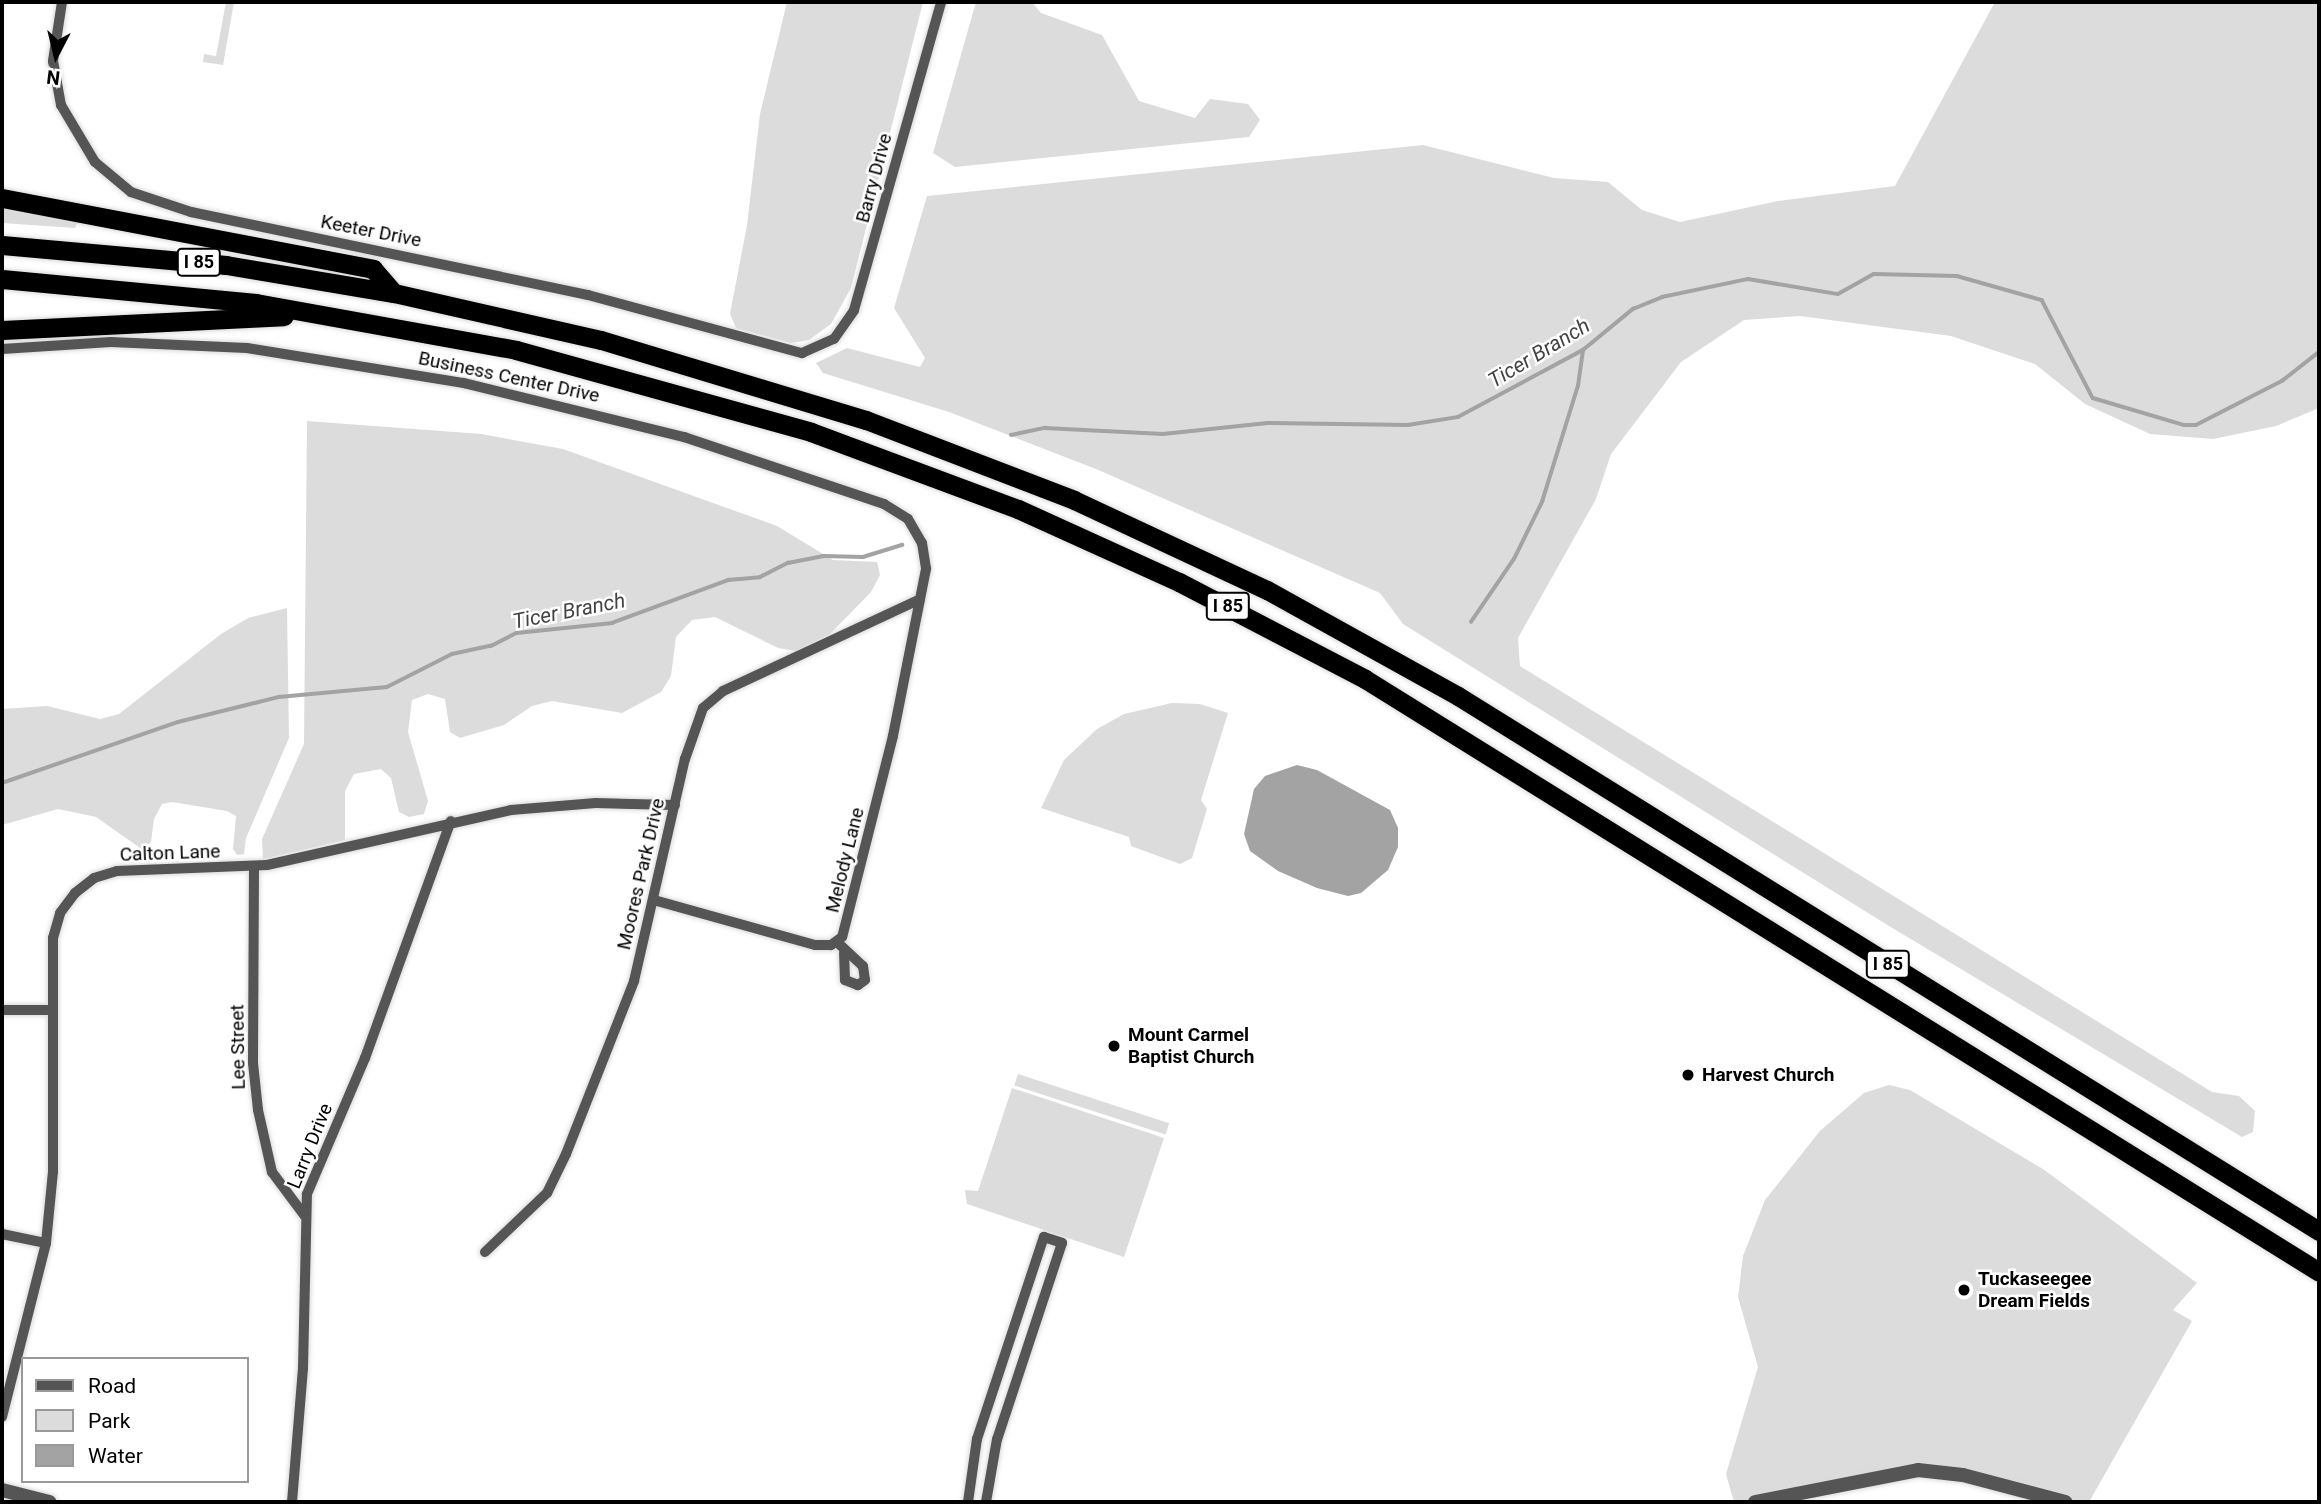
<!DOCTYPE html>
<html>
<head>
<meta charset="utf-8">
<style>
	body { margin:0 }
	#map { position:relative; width:2321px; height:1504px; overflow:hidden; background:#fff; font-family:Roboto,sans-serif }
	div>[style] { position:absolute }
	.green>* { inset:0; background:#dcdcdc; transform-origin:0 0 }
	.water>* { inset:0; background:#a3a3a3 }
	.stream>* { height:3.5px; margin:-1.75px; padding:0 1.75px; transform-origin:1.75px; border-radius:1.75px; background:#a3a3a3 }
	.roads { filter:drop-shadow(0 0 2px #dbdbdb) drop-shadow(0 0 2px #dbdbdb) }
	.minor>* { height:10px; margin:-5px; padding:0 5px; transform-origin:5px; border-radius:5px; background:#555 }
	.tertiary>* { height:14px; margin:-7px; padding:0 7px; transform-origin:7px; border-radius:7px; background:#555 }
	.motorway>* { height:19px; margin:-9.5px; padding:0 9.5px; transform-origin:9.5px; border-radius:9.5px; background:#000 }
	.dots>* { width:19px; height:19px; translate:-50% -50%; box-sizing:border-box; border:4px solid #fff; border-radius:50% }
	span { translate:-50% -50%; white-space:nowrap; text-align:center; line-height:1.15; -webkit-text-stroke:5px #fff; paint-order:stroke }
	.shield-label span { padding:2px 5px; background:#fff; border:2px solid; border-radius:5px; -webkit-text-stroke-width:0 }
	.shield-label { font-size:18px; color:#000; font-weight:700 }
	.street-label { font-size:19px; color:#000 }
	.poi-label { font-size:19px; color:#000; font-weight:700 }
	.left { translate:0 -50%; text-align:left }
	.water-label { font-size:21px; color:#444; font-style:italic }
	.frame { position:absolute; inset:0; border:4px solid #000; pointer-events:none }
	.legend { position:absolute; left:21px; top:1357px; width:228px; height:126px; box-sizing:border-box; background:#fff; border:2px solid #999; margin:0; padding:9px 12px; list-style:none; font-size:21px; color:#000 }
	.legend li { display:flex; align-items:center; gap:14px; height:35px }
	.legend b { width:35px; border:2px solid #999 }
	.north { position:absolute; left:21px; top:21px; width:70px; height:70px; -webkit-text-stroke:5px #fff; paint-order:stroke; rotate:187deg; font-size:19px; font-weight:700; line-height:28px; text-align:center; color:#000 }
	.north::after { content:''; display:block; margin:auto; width:24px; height:32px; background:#000; clip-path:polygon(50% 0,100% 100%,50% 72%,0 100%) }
</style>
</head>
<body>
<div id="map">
	<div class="green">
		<div style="clip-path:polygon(226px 2px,234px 2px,223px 65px,203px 62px,204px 54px,216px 56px)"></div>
		<div style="clip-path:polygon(787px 2px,923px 2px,851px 288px,831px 324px,809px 340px,791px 343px,736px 328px,730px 314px,747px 225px,760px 114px)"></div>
		<div style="clip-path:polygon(976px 2px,1032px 2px,1041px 13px,1102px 35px,1139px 101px,1195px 118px,1210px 99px,1248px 104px,1260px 120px,1249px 137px,955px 167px,933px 153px)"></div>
		<div style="clip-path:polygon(1995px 2px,2319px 2px,2319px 408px,2276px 426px,2213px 439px,2150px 434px,2085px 404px,2035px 364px,1951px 336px,1800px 316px,1744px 320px,1681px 362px,1611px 454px,1596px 499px,1518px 638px,1520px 666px,2212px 1092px,2239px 1096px,2255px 1111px,2253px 1132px,2242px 1137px,1889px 926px,1403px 624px,1380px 593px,1096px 469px,949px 412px,823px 373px,816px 363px,847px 348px,920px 367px,925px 358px,894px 308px,927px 196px,1423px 145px,1554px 178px,1608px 182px,1642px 210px,1680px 222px,1778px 201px,1895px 186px)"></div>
		<div style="clip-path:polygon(2px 205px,75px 219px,78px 222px,75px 228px,2px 223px)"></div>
		<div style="clip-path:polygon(307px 421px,481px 434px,563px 449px,777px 526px,833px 560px,877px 562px,880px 575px,871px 592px,830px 634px,796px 651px,778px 648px,715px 617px,692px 620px,676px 637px,671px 676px,661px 692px,622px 713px,552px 701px,532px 706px,504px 725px,460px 738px,450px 732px,445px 699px,428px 694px,412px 700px,408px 732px,428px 801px,424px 814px,409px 817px,399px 812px,391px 778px,381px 769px,354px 774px,345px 791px,345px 840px,263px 859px,262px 839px,304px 744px)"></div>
		<div style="clip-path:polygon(287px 608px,289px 738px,246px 838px,244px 854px,237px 855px,233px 849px,236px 816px,227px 811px,172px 802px,162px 804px,154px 819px,151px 842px,143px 850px,96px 817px,58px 809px,2px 825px,2px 709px,47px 706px,100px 719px,119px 714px,221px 634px,248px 618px)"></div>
		<div style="clip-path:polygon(1172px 703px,1200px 704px,1228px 713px,1201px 800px,1207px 809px,1192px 858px,1180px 864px,1131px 846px,1129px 837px,1041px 808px,1064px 760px,1097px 729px,1124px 714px)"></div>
		<div style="left:1018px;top:1074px;width:159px;height:12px;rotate:18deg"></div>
		<div style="clip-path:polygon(1889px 1085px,1910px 1090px,2043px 1169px,2197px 1283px,2173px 1310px,2192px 1321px,2089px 1502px,2065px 1502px,1918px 1470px,1757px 1502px,1734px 1502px,1726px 1474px,1758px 1367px,1738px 1297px,1743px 1256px,1765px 1200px,1820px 1131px,1864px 1093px)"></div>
		<div style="clip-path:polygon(1012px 1088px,1164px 1138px,1124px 1257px,967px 1204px,965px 1190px,978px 1191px)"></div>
	</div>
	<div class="water">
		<div style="clip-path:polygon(1297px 765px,1317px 770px,1390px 810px,1398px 828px,1398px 847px,1388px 870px,1361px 893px,1348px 896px,1317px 888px,1278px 871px,1250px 851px,1244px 834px,1254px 789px,1265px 776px)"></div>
	</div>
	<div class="stream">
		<div style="left:1011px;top:435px;width:35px;rotate:-12deg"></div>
		<div style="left:1045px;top:428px;width:118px;rotate:2.9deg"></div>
		<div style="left:1163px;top:434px;width:105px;rotate:-6deg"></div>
		<div style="left:1267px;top:423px;width:141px;rotate:0.8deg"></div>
		<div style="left:1408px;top:425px;width:51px;rotate:-9.1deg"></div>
		<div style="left:1458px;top:417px;width:142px;rotate:-28.2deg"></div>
		<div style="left:1583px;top:350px;width:65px;rotate:-39.4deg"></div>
		<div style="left:1633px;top:309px;width:31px;rotate:-22deg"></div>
		<div style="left:1662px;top:297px;width:88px;rotate:-11.8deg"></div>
		<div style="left:1748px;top:279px;width:91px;rotate:9.5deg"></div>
		<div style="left:1838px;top:294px;width:41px;rotate:-29.1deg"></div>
		<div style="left:1874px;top:274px;width:83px;rotate:1.4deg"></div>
		<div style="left:1957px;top:276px;width:88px;rotate:15.8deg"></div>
		<div style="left:2042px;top:300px;width:110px;rotate:62.5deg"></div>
		<div style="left:2093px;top:398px;width:95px;rotate:16.5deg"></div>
		<div style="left:2184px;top:425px;width:12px"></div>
		<div style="left:2196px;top:425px;width:97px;rotate:-27.1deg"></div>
		<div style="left:2282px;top:381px;width:47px;rotate:-38.1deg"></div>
		<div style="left:1471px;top:622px;width:76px;rotate:-55.7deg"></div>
		<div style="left:1514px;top:559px;width:64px;rotate:-63.8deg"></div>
		<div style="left:1542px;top:502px;width:121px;rotate:-72.8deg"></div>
		<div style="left:1578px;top:386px;width:36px;rotate:-82deg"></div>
		<div style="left:2px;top:783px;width:186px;rotate:-19.1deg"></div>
		<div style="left:178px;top:722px;width:104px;rotate:-13.9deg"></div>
		<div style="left:279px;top:697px;width:108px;rotate:-5.3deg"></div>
		<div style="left:387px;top:687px;width:73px;rotate:-26.9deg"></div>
		<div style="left:452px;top:654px;width:40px;rotate:-12deg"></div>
		<div style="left:491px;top:646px;width:29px;rotate:-27deg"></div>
		<div style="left:517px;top:633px;width:96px;rotate:-6deg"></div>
		<div style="left:612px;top:623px;width:124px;rotate:-20.3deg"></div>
		<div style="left:728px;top:580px;width:32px;rotate:-5deg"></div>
		<div style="left:760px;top:577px;width:31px;rotate:-27deg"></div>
		<div style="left:788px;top:563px;width:36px;rotate:-11deg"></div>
		<div style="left:823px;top:556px;width:40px;rotate:1.4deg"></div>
		<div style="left:863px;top:557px;width:41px;rotate:-17.1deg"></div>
	</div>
	<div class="roads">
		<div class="minor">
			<div style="left:62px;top:2px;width:60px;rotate:98.7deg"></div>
			<div style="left:53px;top:61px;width:45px;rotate:79.7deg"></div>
			<div style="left:61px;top:105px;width:66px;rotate:59.2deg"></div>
			<div style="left:95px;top:162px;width:47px;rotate:39.8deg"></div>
			<div style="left:131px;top:192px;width:63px;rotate:18.4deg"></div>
			<div style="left:191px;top:212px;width:406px;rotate:11.8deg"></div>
			<div style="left:588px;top:295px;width:222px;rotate:15.2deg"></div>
			<div style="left:802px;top:353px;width:35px;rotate:-24deg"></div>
			<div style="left:834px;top:339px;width:35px;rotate:-55deg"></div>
			<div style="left:854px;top:310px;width:320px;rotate:-74.2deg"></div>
			<div style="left:2px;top:349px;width:109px;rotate:-3.7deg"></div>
			<div style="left:111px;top:342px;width:136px;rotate:2.5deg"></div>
			<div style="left:247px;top:348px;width:220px;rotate:9.2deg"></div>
			<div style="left:464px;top:383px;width:227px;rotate:13.8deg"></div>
			<div style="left:684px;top:437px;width:211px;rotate:18.5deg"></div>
			<div style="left:884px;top:504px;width:28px;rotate:32deg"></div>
			<div style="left:908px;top:519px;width:28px;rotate:60deg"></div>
			<div style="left:922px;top:543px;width:26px;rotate:81deg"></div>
			<div style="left:926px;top:569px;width:170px;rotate:101.2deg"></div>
			<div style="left:893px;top:736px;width:207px;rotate:104.2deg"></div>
			<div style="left:842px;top:937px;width:14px;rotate:144deg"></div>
			<div style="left:831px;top:945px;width:16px;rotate:180deg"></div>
			<div style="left:815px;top:945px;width:167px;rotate:-164.4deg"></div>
			<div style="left:254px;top:867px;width:196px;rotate:90.3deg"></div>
			<div style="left:253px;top:1063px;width:47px;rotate:83.9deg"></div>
			<div style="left:258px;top:1110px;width:64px;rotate:77.3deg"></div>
			<div style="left:272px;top:1172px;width:54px;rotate:53.3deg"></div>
			<div style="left:837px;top:942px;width:35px;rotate:43deg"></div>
			<div style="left:863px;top:966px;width:14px;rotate:82deg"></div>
			<div style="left:865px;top:980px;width:9px;rotate:144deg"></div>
			<div style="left:858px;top:985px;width:14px;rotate:-159deg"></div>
			<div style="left:845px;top:980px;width:27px;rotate:-92deg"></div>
			<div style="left:2px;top:1010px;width:49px"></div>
			<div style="left:2px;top:1234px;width:45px;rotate:11.6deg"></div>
			<div style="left:485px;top:1252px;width:86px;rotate:-43.6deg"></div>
			<div style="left:547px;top:1193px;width:43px;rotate:-64deg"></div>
			<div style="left:566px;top:1154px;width:186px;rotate:-68.5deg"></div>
			<div style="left:634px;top:981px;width:228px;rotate:-77.1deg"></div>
			<div style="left:685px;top:759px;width:54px;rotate:-70.6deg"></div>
			<div style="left:703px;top:708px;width:26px;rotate:-40deg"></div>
			<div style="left:723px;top:691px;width:217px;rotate:-25deg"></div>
			<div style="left:2px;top:1417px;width:179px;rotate:-75.8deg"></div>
			<div style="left:46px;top:1243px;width:72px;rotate:-84.4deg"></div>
			<div style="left:53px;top:1171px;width:233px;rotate:-90deg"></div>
			<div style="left:53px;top:938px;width:26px;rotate:-74deg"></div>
			<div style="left:60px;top:913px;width:25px;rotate:-53deg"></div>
			<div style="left:75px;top:893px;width:24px;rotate:-38deg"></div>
			<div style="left:94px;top:878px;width:24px;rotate:-17deg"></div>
			<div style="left:117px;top:871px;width:150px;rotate:-2.3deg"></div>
			<div style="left:267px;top:865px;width:250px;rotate:-12.7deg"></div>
			<div style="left:511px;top:810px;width:85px;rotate:-4.7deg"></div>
			<div style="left:596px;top:803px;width:79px;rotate:1.5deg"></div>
			<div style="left:292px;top:1502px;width:134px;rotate:-85.3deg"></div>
			<div style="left:303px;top:1368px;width:174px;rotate:-88.7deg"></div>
			<div style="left:307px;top:1194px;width:148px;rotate:-66.9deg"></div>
			<div style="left:365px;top:1058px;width:252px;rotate:-70.1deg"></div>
			<div style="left:968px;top:1502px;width:64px;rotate:-81.9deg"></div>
			<div style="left:977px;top:1439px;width:213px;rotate:-71.7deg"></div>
			<div style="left:1044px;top:1237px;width:19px;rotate:18deg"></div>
			<div style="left:1062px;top:1243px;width:206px;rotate:108.3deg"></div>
			<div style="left:997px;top:1439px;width:64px;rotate:99.9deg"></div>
		</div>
		<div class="tertiary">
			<div style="left:2px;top:1490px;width:49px;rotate:14.3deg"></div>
			<div style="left:1755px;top:1502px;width:166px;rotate:-11.1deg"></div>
			<div style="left:1918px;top:1470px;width:45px;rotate:6.3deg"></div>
			<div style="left:1963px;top:1475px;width:106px;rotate:14.8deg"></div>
		</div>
		<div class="motorway">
			<div style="left:2px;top:198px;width:378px;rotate:10.8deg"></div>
			<div style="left:373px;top:269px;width:32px;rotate:49deg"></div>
			<div style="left:2px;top:245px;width:225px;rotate:5.1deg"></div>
			<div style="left:226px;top:265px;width:170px;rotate:9.5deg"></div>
			<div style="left:394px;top:293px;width:212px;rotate:12.8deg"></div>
			<div style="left:601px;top:340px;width:277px;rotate:16.8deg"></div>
			<div style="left:866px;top:420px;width:223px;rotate:21deg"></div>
			<div style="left:1074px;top:500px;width:213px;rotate:25deg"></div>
			<div style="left:1267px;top:590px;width:218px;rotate:29deg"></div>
			<div style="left:1458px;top:696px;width:1014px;rotate:31.86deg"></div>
			<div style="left:2px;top:279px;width:255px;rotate:5.4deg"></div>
			<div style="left:256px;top:303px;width:264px;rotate:10.2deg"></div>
			<div style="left:516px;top:350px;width:306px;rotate:15.5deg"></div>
			<div style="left:811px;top:432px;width:221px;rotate:20.4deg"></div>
			<div style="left:1018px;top:509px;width:177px;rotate:24.4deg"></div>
			<div style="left:1179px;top:582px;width:210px;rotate:27.5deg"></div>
			<div style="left:1365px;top:679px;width:1123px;rotate:31.86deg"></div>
			<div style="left:2px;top:330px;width:282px;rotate:-2.8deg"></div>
		</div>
	</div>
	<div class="dots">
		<div style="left:1114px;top:1046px;background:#000"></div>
		<div style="left:1688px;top:1075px;background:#000"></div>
		<div style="left:1964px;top:1290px;background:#000"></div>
	</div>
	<div class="shield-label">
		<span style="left:199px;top:262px">I 85</span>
		<span style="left:1228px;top:606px">I 85</span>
		<span style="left:1888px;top:964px">I 85</span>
	</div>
	<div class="street-label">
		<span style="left:874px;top:178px;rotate:-75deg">Barry Drive</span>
		<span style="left:371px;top:231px;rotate:11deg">Keeter Drive</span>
		<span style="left:509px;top:377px;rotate:12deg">Business Center Drive</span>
		<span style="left:170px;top:853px;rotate:-2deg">Calton Lane</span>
		<span style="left:845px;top:860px;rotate:-76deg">Melody Lane</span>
		<span style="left:641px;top:874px;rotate:-77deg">Moores Park Drive</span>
		<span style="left:238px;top:1047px;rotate:-91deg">Lee Street</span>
		<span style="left:310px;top:1146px;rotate:-68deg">Larry Drive</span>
	</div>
	<div class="poi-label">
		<span class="left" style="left:1128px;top:1046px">Mount Carmel<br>Baptist Church</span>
		<span class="left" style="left:1702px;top:1075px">Harvest Church</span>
		<span class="left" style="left:1978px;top:1290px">Tuckaseegee<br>Dream Fields</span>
	</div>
	<div class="water-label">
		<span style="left:1539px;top:353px;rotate:-31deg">Ticer Branch</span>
		<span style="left:569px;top:611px;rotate:-11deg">Ticer Branch</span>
	</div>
	<div class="frame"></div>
	<ul class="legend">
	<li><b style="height:9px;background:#555"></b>Road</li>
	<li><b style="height:19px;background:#dcdcdc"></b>Park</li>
	<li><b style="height:19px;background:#a3a3a3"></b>Water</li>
	</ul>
	<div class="north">N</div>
</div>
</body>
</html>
